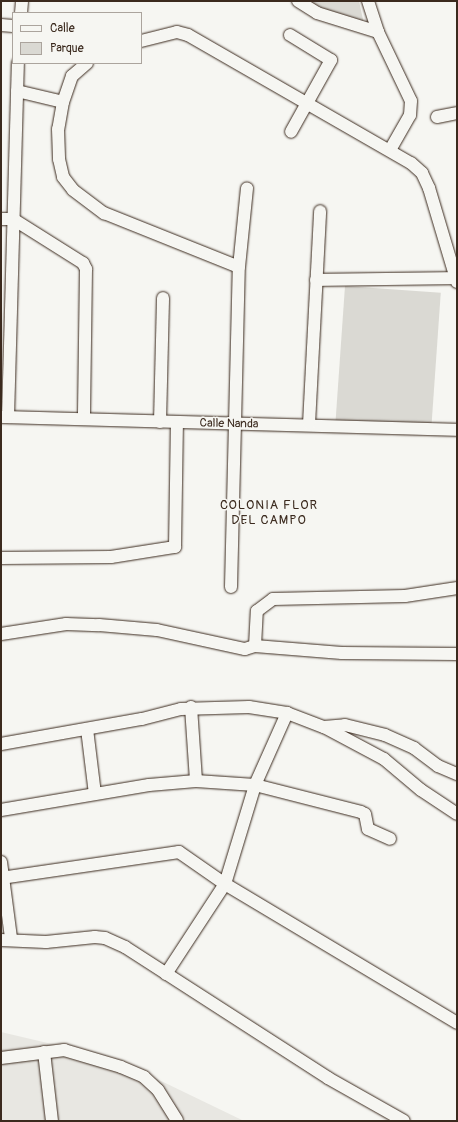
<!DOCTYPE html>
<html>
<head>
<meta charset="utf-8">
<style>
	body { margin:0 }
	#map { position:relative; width:458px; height:1122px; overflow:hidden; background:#f6f6f2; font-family:Pangolin,sans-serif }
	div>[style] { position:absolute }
	.built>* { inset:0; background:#e8e7e2 }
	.green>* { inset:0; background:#dad9d3; transform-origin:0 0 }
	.roads { filter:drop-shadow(0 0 1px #3b2a1e) drop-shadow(0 0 1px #3b2a1e) }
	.minor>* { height:12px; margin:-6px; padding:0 6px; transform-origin:6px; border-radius:6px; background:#f6f6f2 }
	span { translate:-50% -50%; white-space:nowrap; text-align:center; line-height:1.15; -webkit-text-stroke:3px #f6f6f2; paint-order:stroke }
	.street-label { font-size:12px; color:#3b2a1e }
	.neighbourhood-label { font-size:13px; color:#3b2a1e; letter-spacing:1px }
	.frame { position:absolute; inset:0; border:2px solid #3b2a1e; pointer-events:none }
	.legend { position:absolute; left:12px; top:12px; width:130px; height:52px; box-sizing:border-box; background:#f6f6f2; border:1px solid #aba49d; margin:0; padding:5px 7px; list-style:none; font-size:12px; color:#3b2a1e }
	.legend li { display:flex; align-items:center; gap:8px; height:20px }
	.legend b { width:20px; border:1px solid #aba49d }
</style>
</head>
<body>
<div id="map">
	<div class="built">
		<div style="clip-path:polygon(1px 1032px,56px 1045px,157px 1079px,244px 1121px,1px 1121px)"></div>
	</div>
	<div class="green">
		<div style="clip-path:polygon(301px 1px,359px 1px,364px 24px)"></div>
		<div style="left:345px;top:286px;width:96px;height:137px;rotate:4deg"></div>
	</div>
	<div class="roads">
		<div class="minor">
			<div style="left:298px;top:1px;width:22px;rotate:32deg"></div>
			<div style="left:317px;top:13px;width:64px;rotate:17.3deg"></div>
			<div style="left:368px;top:1px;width:33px;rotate:72deg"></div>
			<div style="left:378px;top:32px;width:76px;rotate:64.4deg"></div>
			<div style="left:411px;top:101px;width:14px;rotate:94deg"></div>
			<div style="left:410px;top:115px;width:40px;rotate:119.7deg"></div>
			<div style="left:21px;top:13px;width:12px;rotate:-85deg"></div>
			<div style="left:1px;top:25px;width:12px;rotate:5deg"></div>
			<div style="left:290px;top:35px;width:48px;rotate:31.4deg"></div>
			<div style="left:331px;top:60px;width:82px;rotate:119.1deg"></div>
			<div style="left:141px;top:41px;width:37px;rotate:-14deg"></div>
			<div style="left:177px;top:32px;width:11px;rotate:15deg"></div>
			<div style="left:188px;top:35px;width:257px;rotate:29.9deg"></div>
			<div style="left:411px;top:163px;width:15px;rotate:42deg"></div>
			<div style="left:422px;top:173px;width:17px;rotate:65deg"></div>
			<div style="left:429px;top:188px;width:98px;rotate:73.4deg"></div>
			<div style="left:87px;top:63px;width:20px;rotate:139deg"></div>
			<div style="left:72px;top:76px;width:28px;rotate:109deg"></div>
			<div style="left:63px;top:102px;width:27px;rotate:100deg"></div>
			<div style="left:58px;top:129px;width:30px;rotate:88deg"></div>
			<div style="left:59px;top:159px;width:18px;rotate:77deg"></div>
			<div style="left:63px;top:177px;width:16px;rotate:52deg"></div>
			<div style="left:73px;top:190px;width:39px;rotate:37deg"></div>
			<div style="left:104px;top:213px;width:145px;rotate:21.8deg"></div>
			<div style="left:17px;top:91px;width:47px;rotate:13.4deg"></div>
			<div style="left:437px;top:117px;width:20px;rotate:-11deg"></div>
			<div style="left:1px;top:219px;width:12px"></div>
			<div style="left:13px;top:219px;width:83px;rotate:32.2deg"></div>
			<div style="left:83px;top:263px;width:7px;rotate:63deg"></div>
			<div style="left:86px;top:269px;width:150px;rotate:90.8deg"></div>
			<div style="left:316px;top:280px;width:140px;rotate:-0.8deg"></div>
			<div style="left:1px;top:417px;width:456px;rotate:1.6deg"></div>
			<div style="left:8px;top:417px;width:354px;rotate:-88.4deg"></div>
			<div style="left:160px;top:422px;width:124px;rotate:-88.6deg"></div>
			<div style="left:309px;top:424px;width:213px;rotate:-87deg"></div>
			<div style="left:1px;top:558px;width:110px;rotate:-0.5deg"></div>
			<div style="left:111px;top:557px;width:65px;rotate:-8.9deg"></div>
			<div style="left:175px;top:547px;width:125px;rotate:-89.1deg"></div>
			<div style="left:231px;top:587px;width:320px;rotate:-88.6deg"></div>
			<div style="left:239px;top:267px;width:79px;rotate:-84.2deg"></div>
			<div style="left:1px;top:634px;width:66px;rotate:-8.7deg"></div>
			<div style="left:66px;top:624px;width:33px;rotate:2deg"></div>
			<div style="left:99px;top:625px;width:58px;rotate:4.9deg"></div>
			<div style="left:157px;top:630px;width:90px;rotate:12.2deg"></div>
			<div style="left:245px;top:649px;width:10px;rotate:-17deg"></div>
			<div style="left:255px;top:646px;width:87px;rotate:4.6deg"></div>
			<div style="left:342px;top:653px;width:115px;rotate:0.5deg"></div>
			<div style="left:255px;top:646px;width:35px;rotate:-87deg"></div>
			<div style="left:257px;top:611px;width:20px;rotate:-37deg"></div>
			<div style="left:273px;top:599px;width:132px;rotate:-1.3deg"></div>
			<div style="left:405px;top:596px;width:53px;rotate:-8.7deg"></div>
			<div style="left:191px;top:707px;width:74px;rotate:86.1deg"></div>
			<div style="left:324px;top:727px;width:21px;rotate:-5deg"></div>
			<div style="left:345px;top:725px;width:41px;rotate:14deg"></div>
			<div style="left:385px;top:735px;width:32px;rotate:24deg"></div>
			<div style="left:414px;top:748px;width:30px;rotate:37deg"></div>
			<div style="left:438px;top:766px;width:21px;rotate:23deg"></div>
			<div style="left:87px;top:729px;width:65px;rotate:83deg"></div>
			<div style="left:1px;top:744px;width:143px;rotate:-10.1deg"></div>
			<div style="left:142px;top:719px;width:40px;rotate:-14.4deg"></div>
			<div style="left:181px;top:709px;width:68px;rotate:-1.7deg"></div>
			<div style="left:249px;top:707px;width:38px;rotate:9deg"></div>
			<div style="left:287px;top:713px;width:40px;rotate:21deg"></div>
			<div style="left:324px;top:727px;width:68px;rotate:28.1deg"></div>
			<div style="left:384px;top:759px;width:48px;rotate:40deg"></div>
			<div style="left:421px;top:790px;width:43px;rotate:33.7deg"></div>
			<div style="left:1px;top:810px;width:150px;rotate:-9.6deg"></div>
			<div style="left:149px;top:785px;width:47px;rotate:-4.9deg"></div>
			<div style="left:196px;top:781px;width:59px;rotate:3.9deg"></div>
			<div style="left:255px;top:785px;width:109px;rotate:14.3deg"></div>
			<div style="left:361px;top:812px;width:4px;rotate:27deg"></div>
			<div style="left:365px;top:814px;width:15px;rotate:79deg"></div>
			<div style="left:368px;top:829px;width:24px;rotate:24deg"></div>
			<div style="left:1px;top:862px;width:77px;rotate:82.5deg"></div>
			<div style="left:1px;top:878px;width:180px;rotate:-8.3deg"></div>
			<div style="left:179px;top:852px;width:56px;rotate:34.8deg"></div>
			<div style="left:225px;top:884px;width:270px;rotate:30.9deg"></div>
			<div style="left:1px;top:940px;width:45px;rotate:2.5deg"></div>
			<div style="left:46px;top:942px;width:49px;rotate:-5.8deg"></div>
			<div style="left:95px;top:937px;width:10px;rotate:6deg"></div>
			<div style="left:105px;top:938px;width:22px;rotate:24deg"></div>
			<div style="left:125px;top:947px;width:242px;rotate:32.8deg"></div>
			<div style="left:328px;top:1078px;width:87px;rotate:29.5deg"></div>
			<div style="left:166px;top:974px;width:108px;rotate:-56.8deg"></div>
			<div style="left:225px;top:884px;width:103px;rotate:-73.1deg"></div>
			<div style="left:255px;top:785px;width:79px;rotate:-66deg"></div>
			<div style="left:44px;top:1052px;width:69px;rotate:83.4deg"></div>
			<div style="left:1px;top:1058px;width:64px;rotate:-7.2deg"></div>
			<div style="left:64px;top:1050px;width:59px;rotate:16.6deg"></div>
			<div style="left:121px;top:1067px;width:25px;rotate:23deg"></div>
			<div style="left:144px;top:1077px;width:19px;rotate:43deg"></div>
			<div style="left:158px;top:1090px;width:36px;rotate:58deg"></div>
		</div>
	</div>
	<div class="street-label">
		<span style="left:229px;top:424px;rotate:1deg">Calle Nanda</span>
	</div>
	<div class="neighbourhood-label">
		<span style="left:269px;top:513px">COLONIA FLOR<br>DEL CAMPO</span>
	</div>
	<div class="frame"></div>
	<ul class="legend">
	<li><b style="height:5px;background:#f6f6f2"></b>Calle</li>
	<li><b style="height:11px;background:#dad9d3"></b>Parque</li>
	</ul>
</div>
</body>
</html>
